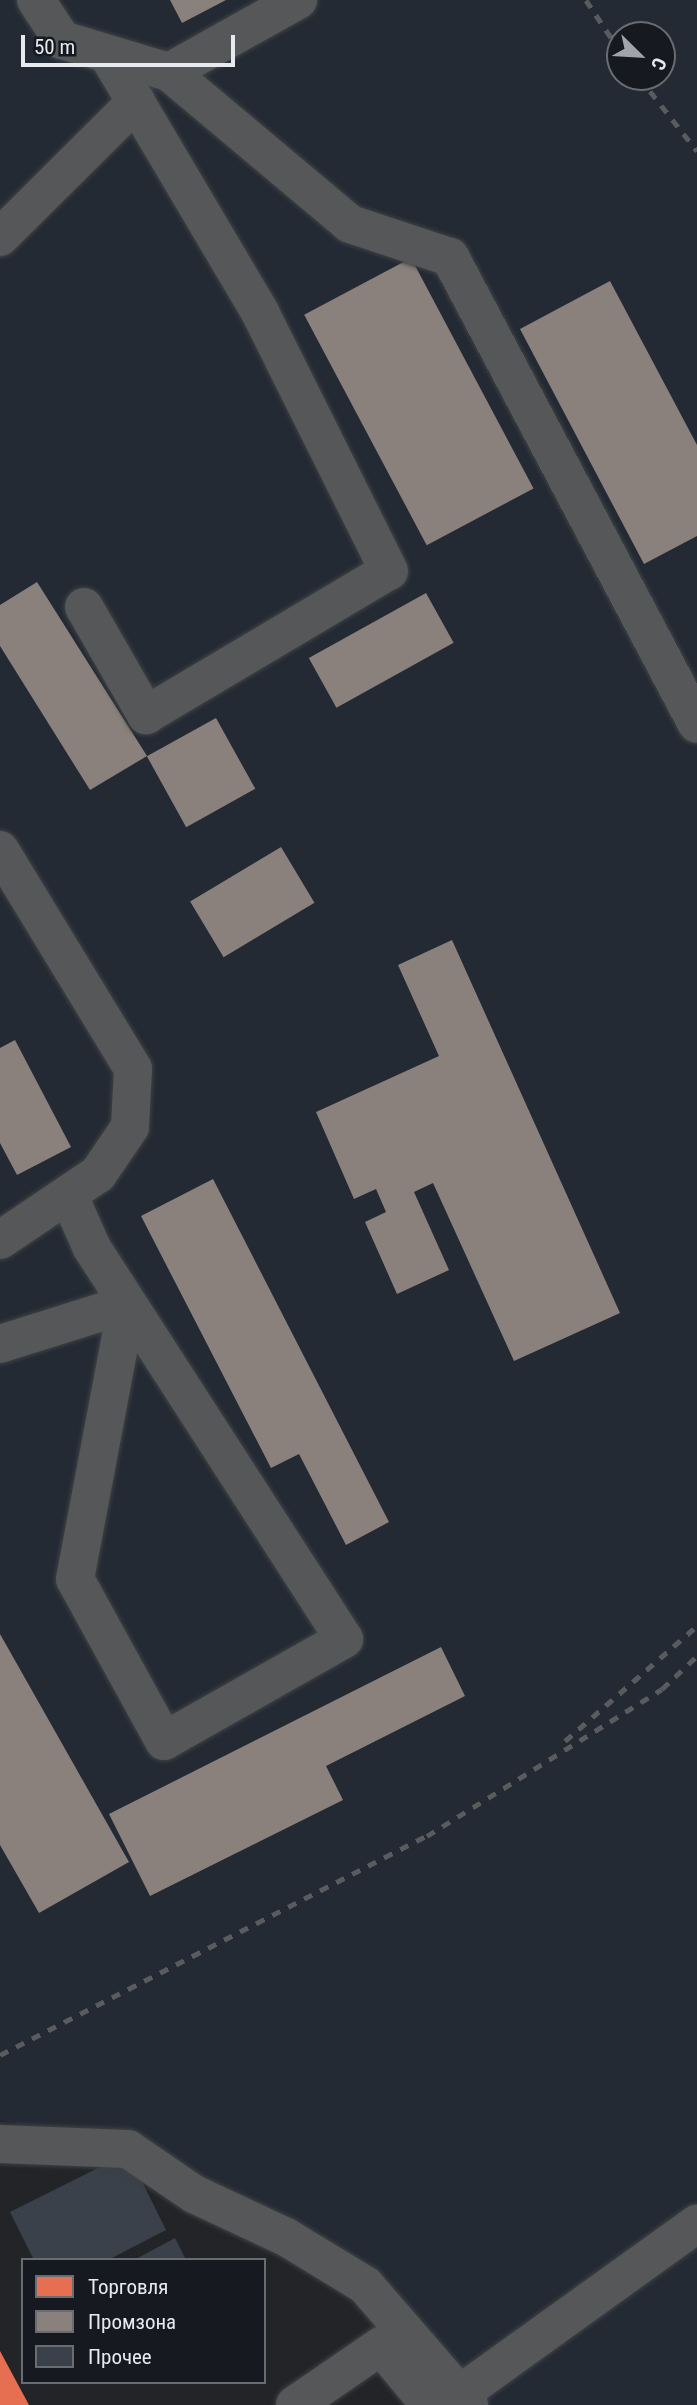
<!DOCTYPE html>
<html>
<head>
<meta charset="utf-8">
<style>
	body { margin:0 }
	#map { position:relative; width:697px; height:2405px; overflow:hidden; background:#222427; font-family:"Roboto Condensed",sans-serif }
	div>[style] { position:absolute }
	.built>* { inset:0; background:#232a34 }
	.shops>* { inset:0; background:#e76f51 }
	.industry>* { inset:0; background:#8a817c; transform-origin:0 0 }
	.building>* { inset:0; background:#3a414a }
	.roads { filter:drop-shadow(0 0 2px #404244) drop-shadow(0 0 2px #404244) }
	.minor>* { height:38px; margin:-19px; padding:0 19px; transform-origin:19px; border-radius:19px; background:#555759 }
	.rail>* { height:5px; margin-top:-2.5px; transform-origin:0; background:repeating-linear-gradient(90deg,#595b5e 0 9px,transparent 0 18px) }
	span { translate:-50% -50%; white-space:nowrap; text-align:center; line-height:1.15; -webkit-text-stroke:7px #161a20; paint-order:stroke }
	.legend { position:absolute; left:21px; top:2258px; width:245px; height:126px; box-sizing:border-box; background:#161a20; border:2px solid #696d72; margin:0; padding:9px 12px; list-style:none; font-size:21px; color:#e6e9ee }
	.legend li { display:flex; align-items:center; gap:14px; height:35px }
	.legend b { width:35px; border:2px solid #696d72 }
	.north { position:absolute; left:606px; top:21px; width:70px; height:70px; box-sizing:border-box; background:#161a20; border:2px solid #696d72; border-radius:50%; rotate:114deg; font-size:19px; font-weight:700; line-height:28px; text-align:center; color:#e6e9ee }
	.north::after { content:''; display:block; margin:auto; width:24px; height:32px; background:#a1a4a8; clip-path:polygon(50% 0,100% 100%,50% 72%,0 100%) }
	.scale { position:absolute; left:21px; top:35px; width:214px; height:32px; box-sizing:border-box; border:4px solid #e6e9ee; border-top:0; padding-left:9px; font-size:21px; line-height:24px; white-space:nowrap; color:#e6e9ee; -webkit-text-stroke:5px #161a20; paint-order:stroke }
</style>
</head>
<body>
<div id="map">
	<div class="built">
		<div style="clip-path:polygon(evenodd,0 0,697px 0,697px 2405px,480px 2405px,395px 2298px,125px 2144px,0 2120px,0 0,620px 35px,662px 35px,662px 77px,620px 77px,620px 35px)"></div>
	</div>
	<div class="shops">
		<div style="clip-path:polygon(0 2351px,29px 2405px,0 2405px)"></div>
	</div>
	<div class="industry">
		<div style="clip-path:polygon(170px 0,226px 0,182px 23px)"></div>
		<div style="left:411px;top:258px;width:261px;height:121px;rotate:62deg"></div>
		<div style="clip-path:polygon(610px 281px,697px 445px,697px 536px,644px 564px,520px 329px)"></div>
		<div style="clip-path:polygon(37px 582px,147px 756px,90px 790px,0 646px,0 605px)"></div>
		<div style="left:426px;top:593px;width:57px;height:134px;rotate:61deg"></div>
		<div style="left:216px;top:718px;width:81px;height:79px;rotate:61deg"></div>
		<div style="left:281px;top:847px;width:65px;height:106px;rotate:59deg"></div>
		<div style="clip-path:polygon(452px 940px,620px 1313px,514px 1361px,433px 1183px,414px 1192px,449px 1270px,397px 1294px,365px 1222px,386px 1212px,376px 1189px,354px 1199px,316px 1112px,439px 1056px,398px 965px)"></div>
		<div style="clip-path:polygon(15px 1040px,71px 1147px,17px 1175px,0 1143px,0 1048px)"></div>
		<div style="clip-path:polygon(213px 1179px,389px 1522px,346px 1545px,299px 1454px,271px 1468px,141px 1216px)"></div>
		<div style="clip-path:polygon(0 1634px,129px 1862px,39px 1913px,0 1845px)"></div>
		<div style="clip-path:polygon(441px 1647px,465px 1696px,326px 1766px,343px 1800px,150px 1896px,109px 1814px)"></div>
	</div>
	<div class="building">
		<div style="clip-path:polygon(128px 2153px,166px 2230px,108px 2260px,34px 2260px,10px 2212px)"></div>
		<div style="clip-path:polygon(175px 2238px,186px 2260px,134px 2260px)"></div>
	</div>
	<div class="roads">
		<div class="minor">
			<div style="left:36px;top:0;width:48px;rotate:57deg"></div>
			<div style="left:62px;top:40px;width:112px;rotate:16.7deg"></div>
			<div style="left:169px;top:72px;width:236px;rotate:40deg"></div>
			<div style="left:350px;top:224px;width:105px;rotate:18.3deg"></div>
			<div style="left:450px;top:257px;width:528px;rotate:62.13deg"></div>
			<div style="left:169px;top:72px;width:148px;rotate:-29.2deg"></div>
			<div style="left:0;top:237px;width:192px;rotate:-44.8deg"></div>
			<div style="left:84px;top:607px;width:125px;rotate:60.1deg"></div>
			<div style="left:146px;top:715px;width:282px;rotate:-30.7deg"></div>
			<div style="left:389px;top:571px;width:289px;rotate:-116.5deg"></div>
			<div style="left:260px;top:312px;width:295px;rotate:-120.6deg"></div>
			<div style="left:0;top:850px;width:256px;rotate:58.7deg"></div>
			<div style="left:133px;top:1069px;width:58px;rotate:93deg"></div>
			<div style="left:130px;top:1127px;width:57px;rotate:124.2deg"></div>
			<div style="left:98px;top:1174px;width:118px;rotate:146deg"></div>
			<div style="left:0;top:1344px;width:133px;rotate:-17.5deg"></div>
			<div style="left:127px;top:1304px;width:280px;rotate:100.7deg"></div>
			<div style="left:75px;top:1579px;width:185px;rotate:61.2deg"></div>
			<div style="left:164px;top:1741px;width:207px;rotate:-29.5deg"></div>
			<div style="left:344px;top:1639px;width:467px;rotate:-122.8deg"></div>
			<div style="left:91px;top:1246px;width:55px;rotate:-113.7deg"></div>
			<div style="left:0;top:2144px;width:128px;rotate:2.2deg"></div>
			<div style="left:128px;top:2149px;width:80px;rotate:34.3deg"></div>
			<div style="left:194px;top:2194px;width:102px;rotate:25.1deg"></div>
			<div style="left:286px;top:2237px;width:92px;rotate:31.3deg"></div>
			<div style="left:365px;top:2285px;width:159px;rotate:49.1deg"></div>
			<div style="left:460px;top:2394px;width:292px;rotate:-35.7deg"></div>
			<div style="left:295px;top:2405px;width:104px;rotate:-34.5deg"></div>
			<div style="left:381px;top:2346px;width:77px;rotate:50.3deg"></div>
		</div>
	</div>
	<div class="rail">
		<div style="left:586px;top:0;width:61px;rotate:56.3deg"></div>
		<div style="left:639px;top:77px;width:94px;rotate:51.9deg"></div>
		<div style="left:565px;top:1741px;width:175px;rotate:-41.1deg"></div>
		<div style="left:0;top:2055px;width:480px;rotate:-27.2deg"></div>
		<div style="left:427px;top:1836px;width:277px;rotate:-32deg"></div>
		<div style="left:662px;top:1689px;width:48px;rotate:-43.3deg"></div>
	</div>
	<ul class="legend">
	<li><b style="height:19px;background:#e76f51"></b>Торговля</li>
	<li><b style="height:19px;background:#8a817c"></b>Промзона</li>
	<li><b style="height:19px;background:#3a414a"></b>Прочее</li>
	</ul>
	<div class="north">С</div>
	<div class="scale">50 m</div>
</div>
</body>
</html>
